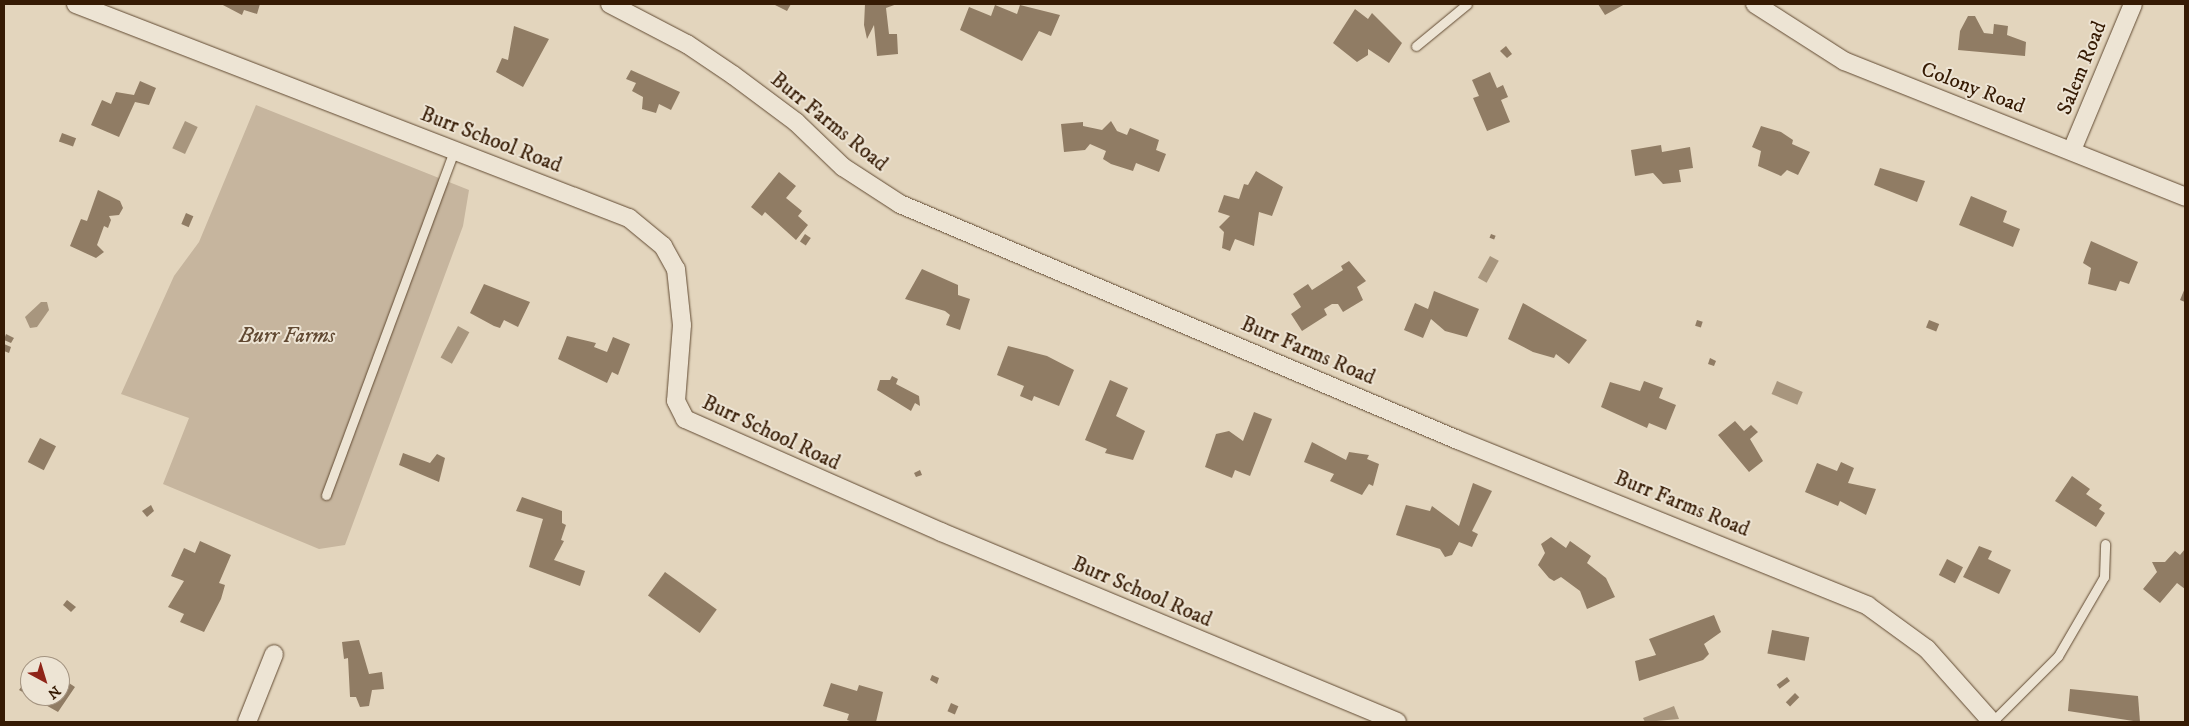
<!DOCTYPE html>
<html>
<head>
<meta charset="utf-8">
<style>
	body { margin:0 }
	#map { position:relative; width:2189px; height:726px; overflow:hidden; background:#e3d5bd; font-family:"IM FELL DW Pica",serif }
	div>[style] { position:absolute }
	.green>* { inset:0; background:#c6b59e }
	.water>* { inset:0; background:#a8967e; transform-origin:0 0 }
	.building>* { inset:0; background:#907c64; transform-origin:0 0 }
	.roads { filter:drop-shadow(0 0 1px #614a32) drop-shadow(0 0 1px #614a32) }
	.service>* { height:9px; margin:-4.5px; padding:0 4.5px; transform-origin:4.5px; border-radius:4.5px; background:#ede4d4 }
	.minor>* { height:18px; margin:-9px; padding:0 9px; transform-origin:9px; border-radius:9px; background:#ede4d4 }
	span { translate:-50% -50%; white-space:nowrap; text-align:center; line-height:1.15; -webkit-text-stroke:4px #ede4d4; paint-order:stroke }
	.street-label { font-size:21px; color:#361b04 }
	.park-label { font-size:21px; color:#614932; font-style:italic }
	.frame { position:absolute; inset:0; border:5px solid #361b04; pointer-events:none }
	.north { position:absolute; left:20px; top:656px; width:50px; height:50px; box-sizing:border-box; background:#ede4d4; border:1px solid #a49481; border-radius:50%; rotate:141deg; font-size:14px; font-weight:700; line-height:20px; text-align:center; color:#361b04 }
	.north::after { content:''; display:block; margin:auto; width:18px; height:22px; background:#8f2418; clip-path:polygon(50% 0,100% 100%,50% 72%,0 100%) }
</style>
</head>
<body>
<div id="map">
	<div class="green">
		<div style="clip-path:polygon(256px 105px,469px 190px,463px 226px,345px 545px,319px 549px,163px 484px,189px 418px,121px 394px,174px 276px,199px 242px)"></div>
	</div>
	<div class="water">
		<div style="left:185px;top:121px;width:14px;height:30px;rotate:25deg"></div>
		<div style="left:1490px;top:256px;width:10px;height:25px;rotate:29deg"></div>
		<div style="clip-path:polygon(41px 302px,47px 302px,49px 310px,37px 327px,30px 328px,25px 317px)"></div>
		<div style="left:458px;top:326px;width:13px;height:36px;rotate:29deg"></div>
		<div style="left:1777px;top:381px;width:28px;height:14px;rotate:23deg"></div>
		<div style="clip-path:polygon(1674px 706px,1679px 719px,1645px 722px,1643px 718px)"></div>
	</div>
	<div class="building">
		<div style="clip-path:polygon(221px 4px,260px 4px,257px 14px,244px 10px,242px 15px)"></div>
		<div style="clip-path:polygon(773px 4px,791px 4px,787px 11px)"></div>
		<div style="clip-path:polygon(865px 4px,897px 4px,886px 8px,889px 34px,897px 34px,898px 54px,877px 56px,874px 25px,867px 39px,864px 25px)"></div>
		<div style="clip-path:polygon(1598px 4px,1625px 4px,1605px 15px)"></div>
		<div style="clip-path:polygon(995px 5px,1017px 14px,1020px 5px,1060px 15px,1051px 36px,1039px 31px,1022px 61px,960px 30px,969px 7px,991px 16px)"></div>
		<div style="clip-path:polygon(1355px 9px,1368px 19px,1372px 13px,1402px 43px,1389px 63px,1368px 49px,1368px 55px,1357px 62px,1333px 43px)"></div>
		<div style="clip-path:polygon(1968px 16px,1975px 16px,1984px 33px,1993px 34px,1994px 24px,2008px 26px,2007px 35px,2026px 42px,2025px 56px,1958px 50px,1960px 31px)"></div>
		<div style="clip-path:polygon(514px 26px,549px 39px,523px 87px,496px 72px,502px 58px,508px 60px)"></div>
		<div style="clip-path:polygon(1506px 46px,1512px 54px,1507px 58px,1500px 51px)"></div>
		<div style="clip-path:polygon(631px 70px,680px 92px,671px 110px,659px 104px,656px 113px,642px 109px,643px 97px,632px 91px,636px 83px,626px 79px)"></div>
		<div style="clip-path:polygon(1490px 72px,1497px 88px,1503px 85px,1508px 97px,1501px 100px,1510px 122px,1487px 131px,1473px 98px,1479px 96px,1472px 80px)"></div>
		<div style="clip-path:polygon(140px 81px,156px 88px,149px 105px,135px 102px,119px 137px,91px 125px,102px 100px,111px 104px,116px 92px,134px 95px)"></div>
		<div style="clip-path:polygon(1111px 121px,1117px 131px,1127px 135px,1130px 128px,1159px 140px,1156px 150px,1166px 154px,1159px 172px,1136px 163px,1133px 171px,1111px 164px,1103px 159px,1106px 151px,1090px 144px,1085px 150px,1064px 152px,1061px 124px,1083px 122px,1083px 126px,1102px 130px)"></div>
		<div style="clip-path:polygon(1761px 126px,1781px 132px,1793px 140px,1792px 144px,1810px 152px,1798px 175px,1787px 170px,1781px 176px,1758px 166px,1761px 151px,1752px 147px)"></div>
		<div style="left:62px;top:133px;width:15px;height:9px;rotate:20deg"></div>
		<div style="clip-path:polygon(1661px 145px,1662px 152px,1690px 147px,1693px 168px,1679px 170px,1681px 182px,1663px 184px,1653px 173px,1635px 176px,1631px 150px)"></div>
		<div style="clip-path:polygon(1880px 168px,1925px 181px,1917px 202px,1874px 185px)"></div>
		<div style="clip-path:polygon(1256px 171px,1283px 187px,1272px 216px,1259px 212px,1254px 246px,1235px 239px,1230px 251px,1222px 248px,1224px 232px,1219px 227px,1230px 216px,1218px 212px,1224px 195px,1239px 199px,1244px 184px,1248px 185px)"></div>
		<div style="clip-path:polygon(779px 172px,796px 186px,786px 198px,802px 211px,798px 216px,808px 225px,796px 240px,765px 212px,762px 216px,751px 207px)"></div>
		<div style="clip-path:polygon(98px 190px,120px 201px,123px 208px,119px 215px,109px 216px,111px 220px,108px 228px,104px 226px,97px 245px,104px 252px,96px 258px,70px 246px,81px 219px,87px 221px)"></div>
		<div style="clip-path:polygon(1971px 196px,2007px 211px,2003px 222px,2020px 229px,2013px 247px,1959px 225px)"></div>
		<div style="left:186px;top:213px;width:8px;height:12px;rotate:23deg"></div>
		<div style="left:805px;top:234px;width:7px;height:9px;rotate:34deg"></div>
		<div style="left:1491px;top:234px;width:5px;height:4px;rotate:22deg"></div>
		<div style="clip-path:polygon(2091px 241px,2138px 262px,2129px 284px,2120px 281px,2116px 291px,2088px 284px,2091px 268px,2083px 263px)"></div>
		<div style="clip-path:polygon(1349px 261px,1366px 281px,1357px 287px,1363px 300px,1343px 312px,1338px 304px,1332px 304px,1324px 309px,1327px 315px,1302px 331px,1291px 314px,1301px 307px,1293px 294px,1308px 284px,1312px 290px,1343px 270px,1341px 266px)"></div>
		<div style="clip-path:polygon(922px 269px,958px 285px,958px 295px,970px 299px,960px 330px,946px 325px,950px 315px,945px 311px,905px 299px)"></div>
		<div style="clip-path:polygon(484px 284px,530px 302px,518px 327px,504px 320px,500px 328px,494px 326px,470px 313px)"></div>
		<div style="clip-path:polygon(2185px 288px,2185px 302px,2180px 300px)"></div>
		<div style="clip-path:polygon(1434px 291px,1479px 309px,1467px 337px,1445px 331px,1431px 319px,1423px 338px,1404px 330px,1415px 303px,1428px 309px)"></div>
		<div style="clip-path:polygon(1523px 303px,1587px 340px,1569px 364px,1556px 354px,1554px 358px,1533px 352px,1508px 339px)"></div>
		<div style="left:1697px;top:320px;width:6px;height:6px;rotate:18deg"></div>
		<div style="left:1929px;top:320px;width:11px;height:8px;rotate:22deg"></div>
		<div style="clip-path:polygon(6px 334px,14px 338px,11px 343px,4px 340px)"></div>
		<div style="clip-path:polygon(567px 336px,596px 343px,594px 347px,607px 352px,613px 337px,630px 344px,618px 375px,612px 372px,607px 383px,558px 359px)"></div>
		<div style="clip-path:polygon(4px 344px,11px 347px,9px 353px,4px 351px)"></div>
		<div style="clip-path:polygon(1008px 346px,1047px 356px,1074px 370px,1059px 406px,1034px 396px,1032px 401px,1020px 396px,1024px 386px,997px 375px)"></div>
		<div style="clip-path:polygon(1710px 358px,1716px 361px,1714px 366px,1708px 364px)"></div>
		<div style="clip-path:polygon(892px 376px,898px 379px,896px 384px,919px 396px,920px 406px,915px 403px,911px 411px,877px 390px,880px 380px,890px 380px)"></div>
		<div style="clip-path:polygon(1110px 380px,1128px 388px,1116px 416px,1145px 431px,1133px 460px,1105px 453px,1107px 449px,1085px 440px)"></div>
		<div style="clip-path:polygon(1644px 381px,1663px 388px,1659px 398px,1676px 405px,1666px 430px,1649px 423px,1647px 428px,1601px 407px,1610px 382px,1640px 391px)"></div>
		<div style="clip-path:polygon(1254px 412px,1272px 419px,1250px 476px,1235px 470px,1232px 478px,1205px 467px,1216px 434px,1229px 431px,1243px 441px)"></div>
		<div style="clip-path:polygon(1735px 421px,1744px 431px,1751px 425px,1758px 432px,1750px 439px,1763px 461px,1749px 472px,1718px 435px)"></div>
		<div style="left:40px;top:438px;width:18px;height:27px;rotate:27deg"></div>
		<div style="clip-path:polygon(1312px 442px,1346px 460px,1349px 452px,1369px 455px,1367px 459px,1379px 464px,1373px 486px,1369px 484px,1362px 495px,1330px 481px,1334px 474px,1304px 462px)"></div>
		<div style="clip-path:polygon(403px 453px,430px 463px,437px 454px,445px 458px,439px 482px,399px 465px)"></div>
		<div style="clip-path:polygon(1841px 462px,1854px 468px,1848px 483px,1876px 489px,1866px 515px,1840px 501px,1838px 506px,1805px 492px,1817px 463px,1837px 471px)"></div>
		<div style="clip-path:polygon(920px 470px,922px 475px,916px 477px,914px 473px)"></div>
		<div style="clip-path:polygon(2072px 476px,2090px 489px,2086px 494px,2102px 505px,2099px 509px,2105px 513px,2096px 527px,2055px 501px)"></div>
		<div style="clip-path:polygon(1473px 483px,1492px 491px,1472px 531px,1478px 534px,1472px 547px,1459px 542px,1452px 555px,1445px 557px,1440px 549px,1396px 535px,1406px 505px,1430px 511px,1432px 506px,1459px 526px)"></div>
		<div style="clip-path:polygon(522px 497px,562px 511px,562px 523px,566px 525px,561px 540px,564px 541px,554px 560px,585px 571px,580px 586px,529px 567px,543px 519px,516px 511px)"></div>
		<div style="clip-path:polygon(151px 505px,154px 511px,147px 517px,142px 511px)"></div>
		<div style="clip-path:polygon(1551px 537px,1566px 548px,1570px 541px,1591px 556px,1587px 563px,1606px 578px,1615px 597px,1587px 609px,1580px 591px,1561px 577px,1554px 581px,1549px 578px,1538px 565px,1545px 553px,1541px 544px)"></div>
		<div style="clip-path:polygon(200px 541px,231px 555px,219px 583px,225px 585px,221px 599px,204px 632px,180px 622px,184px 614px,168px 607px,184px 581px,171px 576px,184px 548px,195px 553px)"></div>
		<div style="clip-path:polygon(1979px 546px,1992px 551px,1988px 559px,2011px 570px,1999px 594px,1963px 577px)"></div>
		<div style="clip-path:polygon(2185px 549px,2185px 589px,2177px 583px,2160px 603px,2143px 589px,2157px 572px,2152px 562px,2165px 562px,2175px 551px,2180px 555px)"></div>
		<div style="left:1947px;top:559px;width:18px;height:18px;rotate:27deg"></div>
		<div style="left:665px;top:572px;width:64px;height:29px;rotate:36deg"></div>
		<div style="clip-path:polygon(67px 600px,76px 607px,71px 612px,63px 605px)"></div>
		<div style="clip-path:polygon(1714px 615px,1721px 632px,1704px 644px,1709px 654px,1703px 660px,1639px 681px,1635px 661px,1656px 655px,1649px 639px)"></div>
		<div style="left:1772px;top:630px;width:38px;height:24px;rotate:11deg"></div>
		<div style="clip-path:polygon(359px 640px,369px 674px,382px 672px,384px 689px,372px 690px,369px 706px,360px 707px,356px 697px,350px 697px,348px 658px,344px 659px,342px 642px)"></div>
		<div style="clip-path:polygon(30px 675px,30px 696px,60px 696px,60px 677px,75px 687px,58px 712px,19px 690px)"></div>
		<div style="clip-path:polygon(932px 675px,939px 678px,937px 684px,930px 680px)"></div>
		<div style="left:1787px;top:677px;width:5px;height:13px;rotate:53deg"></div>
		<div style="clip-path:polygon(831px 683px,857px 691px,859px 685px,883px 692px,876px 722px,853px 722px,847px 720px,849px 714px,823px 706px)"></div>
		<div style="clip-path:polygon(2070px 689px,2138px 696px,2140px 722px,2068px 711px)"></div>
		<div style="left:1795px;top:693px;width:6px;height:13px;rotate:45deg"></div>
		<div style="left:951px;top:703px;width:8px;height:9px;rotate:23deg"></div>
	</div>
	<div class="roads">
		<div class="service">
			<div style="left:1416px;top:46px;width:66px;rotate:-39.5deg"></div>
			<div style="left:326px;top:495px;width:368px;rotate:-69.6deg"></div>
			<div style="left:1992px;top:722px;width:93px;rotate:-45deg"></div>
			<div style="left:2058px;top:656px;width:91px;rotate:-59.8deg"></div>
			<div style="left:2104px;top:577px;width:33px;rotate:-88deg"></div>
		</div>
		<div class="minor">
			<div style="left:76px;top:4px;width:593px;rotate:21.16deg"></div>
			<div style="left:629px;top:218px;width:44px;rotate:39.5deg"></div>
			<div style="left:663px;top:246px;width:26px;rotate:61deg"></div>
			<div style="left:676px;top:269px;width:56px;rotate:83.9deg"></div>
			<div style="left:682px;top:325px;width:76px;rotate:94.5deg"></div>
			<div style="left:676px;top:401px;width:20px;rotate:63deg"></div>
			<div style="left:685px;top:419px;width:280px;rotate:23.8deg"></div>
			<div style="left:941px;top:532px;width:494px;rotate:22.6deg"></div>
			<div style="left:610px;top:4px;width:87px;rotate:27.5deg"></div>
			<div style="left:687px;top:44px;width:55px;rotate:34deg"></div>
			<div style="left:733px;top:75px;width:79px;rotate:36.7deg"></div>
			<div style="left:796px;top:122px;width:65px;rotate:43.8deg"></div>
			<div style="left:843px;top:167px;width:68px;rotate:33deg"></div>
			<div style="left:900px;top:204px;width:606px;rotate:22.93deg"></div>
			<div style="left:1458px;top:440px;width:442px;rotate:22deg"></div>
			<div style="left:1868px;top:606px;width:73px;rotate:36.1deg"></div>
			<div style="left:1927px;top:649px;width:98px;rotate:48.3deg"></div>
			<div style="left:1755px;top:4px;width:106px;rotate:32.6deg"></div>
			<div style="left:1844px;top:61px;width:367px;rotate:21.7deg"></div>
			<div style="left:2072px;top:150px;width:158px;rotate:-67.3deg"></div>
			<div style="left:247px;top:722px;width:73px;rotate:-68.3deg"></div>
		</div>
	</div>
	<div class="street-label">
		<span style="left:2082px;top:68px;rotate:-68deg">Salem Road</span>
		<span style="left:1973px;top:88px;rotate:21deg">Colony Road</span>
		<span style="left:829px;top:122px;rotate:39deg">Burr Farms Road</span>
		<span style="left:491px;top:140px;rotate:21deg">Burr School Road</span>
		<span style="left:1308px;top:351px;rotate:23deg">Burr Farms Road</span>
		<span style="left:771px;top:433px;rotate:25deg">Burr School Road</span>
		<span style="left:1682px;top:504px;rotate:22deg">Burr Farms Road</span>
		<span style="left:1142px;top:592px;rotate:23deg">Burr School Road</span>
	</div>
	<div class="park-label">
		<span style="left:287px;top:336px">Burr Farms</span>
	</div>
	<div class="frame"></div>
	<div class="north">N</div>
</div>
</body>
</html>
